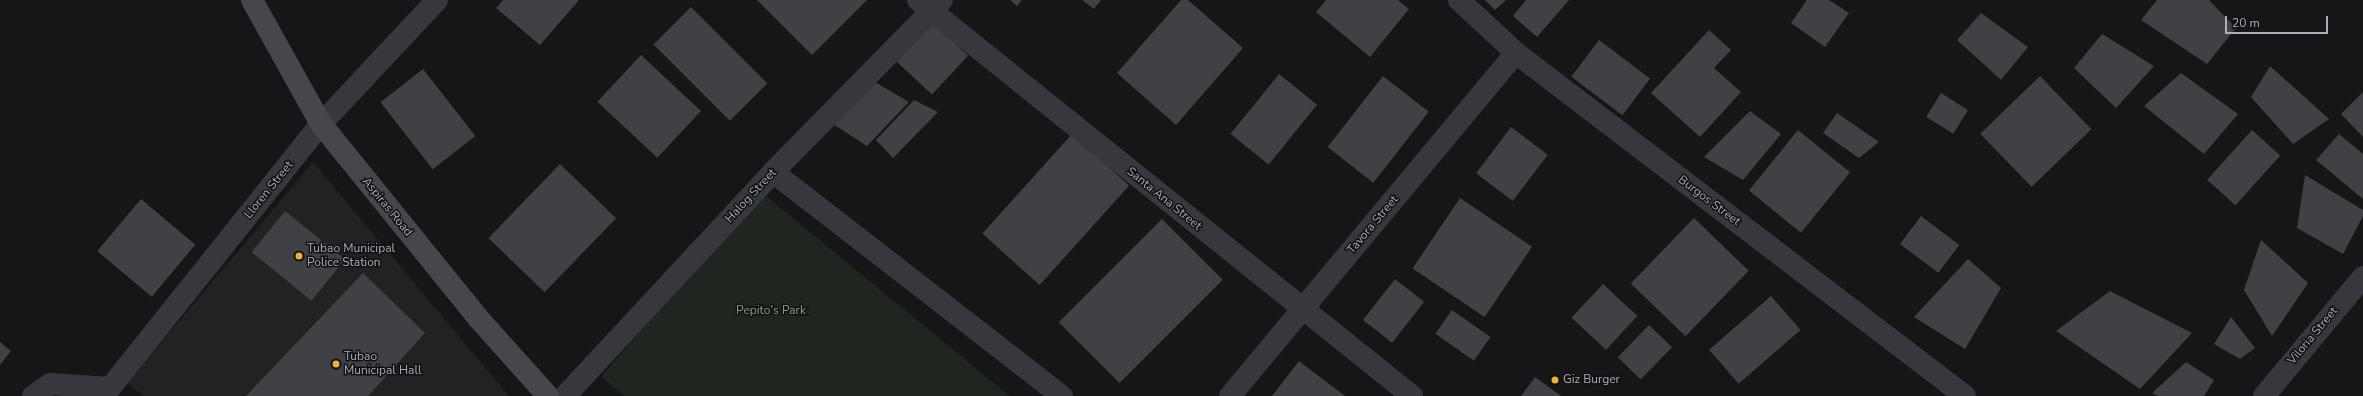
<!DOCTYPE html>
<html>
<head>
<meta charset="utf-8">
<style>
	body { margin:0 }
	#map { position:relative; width:2363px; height:396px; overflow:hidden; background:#161618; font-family:"Nunito Sans",sans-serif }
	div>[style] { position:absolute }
	.built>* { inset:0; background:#222225 }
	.green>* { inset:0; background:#1e261f }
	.building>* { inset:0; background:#404145; transform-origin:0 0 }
	.minor>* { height:22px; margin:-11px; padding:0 11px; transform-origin:11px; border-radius:11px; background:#37383d }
	.secondary>* { height:22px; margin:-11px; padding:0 11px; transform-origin:11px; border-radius:11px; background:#45474d }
	.dots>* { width:11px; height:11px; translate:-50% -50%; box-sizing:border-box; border:2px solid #111113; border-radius:50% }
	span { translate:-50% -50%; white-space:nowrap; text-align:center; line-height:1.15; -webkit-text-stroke:3px #111113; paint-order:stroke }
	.street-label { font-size:12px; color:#a8adb8 }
	.poi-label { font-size:12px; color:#a8adb8 }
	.left { translate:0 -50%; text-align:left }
	.park-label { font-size:12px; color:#7fa381 }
	.scale { position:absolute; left:2225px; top:16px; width:103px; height:18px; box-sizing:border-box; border:2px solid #a8adb8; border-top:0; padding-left:5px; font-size:12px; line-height:14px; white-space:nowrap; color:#a8adb8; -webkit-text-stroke:3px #111113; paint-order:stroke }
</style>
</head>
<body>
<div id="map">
	<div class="built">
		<div style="clip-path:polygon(313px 162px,509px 396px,144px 396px,127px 383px)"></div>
	</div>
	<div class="green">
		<div style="clip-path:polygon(761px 192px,1010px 396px,625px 396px,601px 377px)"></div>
	</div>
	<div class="building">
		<div style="clip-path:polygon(503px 0,579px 0,540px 45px,496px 8px)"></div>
		<div style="clip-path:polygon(757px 0,867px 0,812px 55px)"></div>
		<div style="clip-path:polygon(1010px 0,1022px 0,1017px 6px)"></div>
		<div style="clip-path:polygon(1082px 0,1101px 0,1094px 9px)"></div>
		<div style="clip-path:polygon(1181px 0,1188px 0,1243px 48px,1176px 125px,1117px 73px)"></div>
		<div style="clip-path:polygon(1326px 0,1398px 0,1409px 9px,1370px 57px,1316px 12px)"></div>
		<div style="clip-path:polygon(1485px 0,1506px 0,1495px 10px)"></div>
		<div style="clip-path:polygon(1526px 0,1569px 0,1537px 37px,1513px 16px)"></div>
		<div style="clip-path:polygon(1807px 0,1829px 0,1849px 13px,1825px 47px,1791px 23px)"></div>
		<div style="clip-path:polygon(2157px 0,2209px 0,2236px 28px,2207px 64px,2141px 20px)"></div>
		<div style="left:691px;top:7px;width:108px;height:53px;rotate:45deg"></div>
		<div style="clip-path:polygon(1981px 13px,2028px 47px,2001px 80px,1957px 40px)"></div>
		<div style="left:933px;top:23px;width:48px;height:53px;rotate:43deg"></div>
		<div style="clip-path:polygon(1709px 30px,1731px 50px,1714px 68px,1741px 92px,1700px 137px,1651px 93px)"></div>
		<div style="clip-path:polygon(2102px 34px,2154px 66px,2116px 108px,2074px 68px)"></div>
		<div style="left:1599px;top:40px;width:64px;height:46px;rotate:37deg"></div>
		<div style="left:641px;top:55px;width:82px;height:64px;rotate:43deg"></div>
		<div style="clip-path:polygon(2270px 66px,2329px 119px,2293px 144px,2251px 97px)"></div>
		<div style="left:423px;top:69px;width:85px;height:54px;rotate:52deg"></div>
		<div style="clip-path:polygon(2181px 73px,2238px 114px,2204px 154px,2144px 106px)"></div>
		<div style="left:1279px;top:74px;width:49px;height:77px;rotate:39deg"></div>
		<div style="left:1383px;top:76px;width:58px;height:90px;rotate:38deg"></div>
		<div style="left:2040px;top:76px;width:74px;height:83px;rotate:46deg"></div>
		<div style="clip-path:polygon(873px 81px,909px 102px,867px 146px,833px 124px)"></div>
		<div style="clip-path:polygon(2363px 92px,2363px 137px,2341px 114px)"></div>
		<div style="left:1941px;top:93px;width:32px;height:28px;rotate:32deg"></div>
		<div style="clip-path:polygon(914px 100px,938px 112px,893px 158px,876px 140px)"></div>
		<div style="clip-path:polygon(1750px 111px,1781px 134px,1743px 180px,1704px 157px)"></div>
		<div style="clip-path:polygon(1837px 113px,1879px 142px,1859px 158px,1823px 133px)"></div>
		<div style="left:1511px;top:127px;width:46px;height:58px;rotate:37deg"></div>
		<div style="left:1798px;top:130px;width:67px;height:78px;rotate:39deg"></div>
		<div style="left:2252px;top:130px;width:38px;height:67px;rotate:42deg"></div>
		<div style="left:1072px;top:134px;width:77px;height:134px;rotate:42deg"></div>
		<div style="clip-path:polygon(2339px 134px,2363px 154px,2363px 199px,2316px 160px)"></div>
		<div style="left:560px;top:164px;width:78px;height:103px;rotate:44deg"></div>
		<div style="clip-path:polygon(2305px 175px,2363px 210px,2363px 216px,2343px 254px,2297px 228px)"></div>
		<div style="left:1460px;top:198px;width:87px;height:85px;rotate:34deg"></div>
		<div style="left:141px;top:199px;width:71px;height:68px;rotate:40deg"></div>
		<div style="left:285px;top:211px;width:77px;height:53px;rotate:39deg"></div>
		<div style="left:1921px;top:216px;width:48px;height:35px;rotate:37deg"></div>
		<div style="left:1694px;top:218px;width:76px;height:91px;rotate:44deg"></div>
		<div style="left:1162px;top:219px;width:86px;height:146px;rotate:45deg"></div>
		<div style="clip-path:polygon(2261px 240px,2308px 283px,2272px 336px,2244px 290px)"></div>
		<div style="clip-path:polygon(1968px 259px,2001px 288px,1965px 349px,1914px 317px)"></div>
		<div style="clip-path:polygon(363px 273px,425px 333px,368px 396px,246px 396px)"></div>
		<div style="left:1395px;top:279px;width:37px;height:52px;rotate:38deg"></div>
		<div style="left:1603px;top:284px;width:47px;height:46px;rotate:43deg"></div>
		<div style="clip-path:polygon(2110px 291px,2192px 333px,2140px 389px,2056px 331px)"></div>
		<div style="left:1771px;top:296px;width:45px;height:82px;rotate:49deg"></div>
		<div style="left:1452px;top:310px;width:47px;height:29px;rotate:35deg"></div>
		<div style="clip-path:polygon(2231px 317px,2255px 348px,2240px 359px,2214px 344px)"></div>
		<div style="left:1649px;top:325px;width:32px;height:45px;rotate:44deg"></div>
		<div style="clip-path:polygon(0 342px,11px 351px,0 365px)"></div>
		<div style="clip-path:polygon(1299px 361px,1345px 396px,1272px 396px)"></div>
		<div style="clip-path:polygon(2186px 362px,2214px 380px,2204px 396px,2158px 396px,2152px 393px)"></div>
		<div style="clip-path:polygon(1535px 377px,1561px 396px,1521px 396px)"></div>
	</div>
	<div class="minor">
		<div style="left:918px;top:0;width:633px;rotate:38.72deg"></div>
		<div style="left:1459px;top:0;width:78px;rotate:42.9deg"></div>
		<div style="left:1516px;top:53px;width:565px;rotate:37.38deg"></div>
		<div style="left:773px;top:172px;width:366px;rotate:37.8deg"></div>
		<div style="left:110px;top:388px;width:338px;rotate:-51.4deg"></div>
		<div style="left:321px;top:124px;width:170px;rotate:-46.9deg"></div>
		<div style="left:33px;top:396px;width:21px;rotate:-35deg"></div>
		<div style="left:50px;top:384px;width:60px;rotate:3.8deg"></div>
		<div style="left:565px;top:396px;width:306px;rotate:-47.1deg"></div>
		<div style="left:773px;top:172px;width:241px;rotate:-45.5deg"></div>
		<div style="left:1230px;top:396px;width:447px;rotate:-50.2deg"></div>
		<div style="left:2264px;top:396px;width:155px;rotate:-50.2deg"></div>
	</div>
	<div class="secondary">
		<div style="left:252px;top:0;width:142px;rotate:60.9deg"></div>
		<div style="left:321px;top:124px;width:250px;rotate:51deg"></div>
		<div style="left:478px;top:318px;width:105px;rotate:48.1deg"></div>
	</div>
	<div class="dots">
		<div style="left:299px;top:256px;background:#f2b134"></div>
		<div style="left:336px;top:364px;background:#f2b134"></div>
		<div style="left:1555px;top:380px;background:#f2b134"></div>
	</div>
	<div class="street-label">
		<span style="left:269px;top:190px;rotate:-51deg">Lloren Street</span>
		<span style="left:751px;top:196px;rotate:-47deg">Halog Street</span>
		<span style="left:1164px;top:199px;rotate:39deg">Santa Ana Street</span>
		<span style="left:1709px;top:201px;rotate:37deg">Burgos Street</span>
		<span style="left:387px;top:207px;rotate:51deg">Aspiras Road</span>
		<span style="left:1373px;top:225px;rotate:-50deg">Tavora Street</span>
		<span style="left:2313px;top:336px;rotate:-50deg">Viloria Street</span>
	</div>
	<div class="poi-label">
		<span class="left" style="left:307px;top:256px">Tubao Municipal<br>Police Station</span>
		<span class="left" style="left:344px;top:364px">Tubao<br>Municipal Hall</span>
		<span class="left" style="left:1563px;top:380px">Giz Burger</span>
	</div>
	<div class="park-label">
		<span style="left:771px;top:311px">Pepito's Park</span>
	</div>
	<div class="scale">20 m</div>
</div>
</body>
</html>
